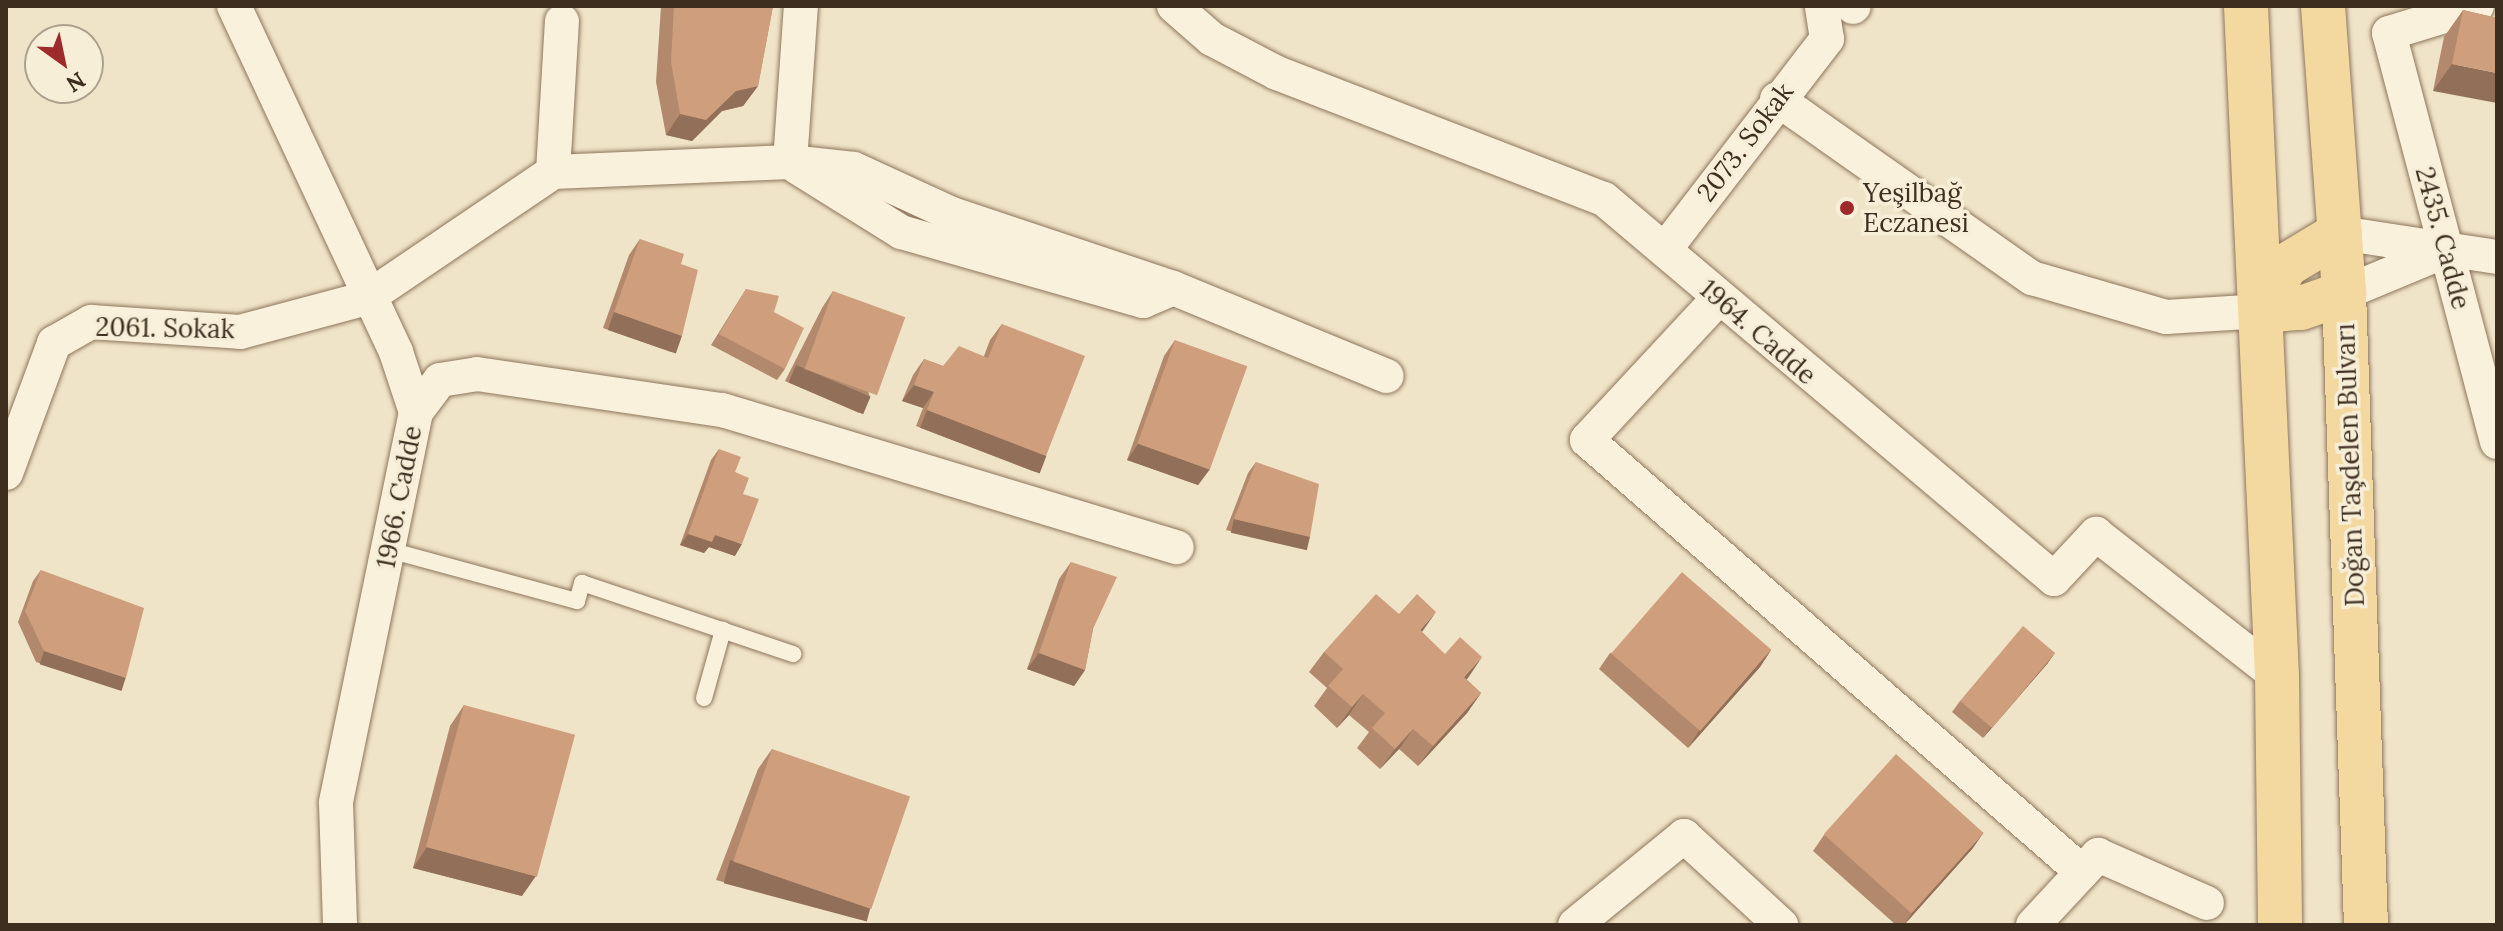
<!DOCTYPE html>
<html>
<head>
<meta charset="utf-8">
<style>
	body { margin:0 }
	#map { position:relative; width:2503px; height:931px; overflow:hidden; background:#f0e4c8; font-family:Lora,serif }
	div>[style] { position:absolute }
	.roads { filter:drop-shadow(0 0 2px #8d765c) drop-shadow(0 0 2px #8d765c) }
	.service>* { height:16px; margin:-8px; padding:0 8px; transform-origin:8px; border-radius:8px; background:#faf1dc }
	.minor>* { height:34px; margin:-17px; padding:0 17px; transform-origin:17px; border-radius:17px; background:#faf1dc }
	.primary>* { height:44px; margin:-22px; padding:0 22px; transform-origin:22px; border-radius:22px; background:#f3d9a0 }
	.wall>* { inset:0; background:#b2896c }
	.shaded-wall>* { inset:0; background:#916f58; transform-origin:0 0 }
	.building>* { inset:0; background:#cf9f7d; transform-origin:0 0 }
	.dots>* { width:22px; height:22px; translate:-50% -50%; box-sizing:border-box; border:4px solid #f7eed8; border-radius:50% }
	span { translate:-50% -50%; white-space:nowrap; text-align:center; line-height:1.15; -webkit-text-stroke:7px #f7eed8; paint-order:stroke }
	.street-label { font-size:26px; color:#3d2e20 }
	.poi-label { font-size:26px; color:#3d2e20 }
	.left { translate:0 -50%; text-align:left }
	.frame { position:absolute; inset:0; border:8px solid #3d2e20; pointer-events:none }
	.north { position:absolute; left:24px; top:24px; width:80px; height:80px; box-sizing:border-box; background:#f7eed8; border:2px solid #ada18e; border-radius:50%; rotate:147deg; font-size:22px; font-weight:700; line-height:32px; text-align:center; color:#3d2e20 }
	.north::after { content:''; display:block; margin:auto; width:28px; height:36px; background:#9e2a2b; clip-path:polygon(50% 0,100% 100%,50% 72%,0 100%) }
</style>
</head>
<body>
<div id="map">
	<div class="roads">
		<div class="service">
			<div style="left:389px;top:550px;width:195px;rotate:15.2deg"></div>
			<div style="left:577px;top:601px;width:19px;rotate:-74deg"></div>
			<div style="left:582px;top:583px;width:223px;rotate:18.6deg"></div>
			<div style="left:704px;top:698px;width:71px;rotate:-74.4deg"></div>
		</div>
		<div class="minor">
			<div style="left:234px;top:6px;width:382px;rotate:64.9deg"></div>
			<div style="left:396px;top:352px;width:63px;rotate:71.6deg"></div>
			<div style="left:416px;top:412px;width:399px;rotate:101.6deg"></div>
			<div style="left:336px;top:803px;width:122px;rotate:88.1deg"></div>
			<div style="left:1174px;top:6px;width:50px;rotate:41deg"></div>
			<div style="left:1212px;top:39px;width:73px;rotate:27.6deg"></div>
			<div style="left:1277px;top:73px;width:350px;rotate:21.1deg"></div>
			<div style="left:1604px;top:199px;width:589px;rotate:40.18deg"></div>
			<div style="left:2054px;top:579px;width:62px;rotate:-47deg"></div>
			<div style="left:2096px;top:534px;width:230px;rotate:38.1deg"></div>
			<div style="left:1853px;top:7px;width:1px;rotate:-45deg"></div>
			<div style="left:2389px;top:33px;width:423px;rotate:75.2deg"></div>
			<div style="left:2389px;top:33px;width:92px;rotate:-17.1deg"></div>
			<div style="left:1777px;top:99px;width:312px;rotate:35.1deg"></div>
			<div style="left:2032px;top:278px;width:140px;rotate:16.2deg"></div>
			<div style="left:2166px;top:317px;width:97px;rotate:-3.5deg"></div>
			<div style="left:790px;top:162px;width:156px;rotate:-86deg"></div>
			<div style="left:797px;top:167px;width:123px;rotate:32deg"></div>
			<div style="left:901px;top:232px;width:252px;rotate:15.9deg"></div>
			<div style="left:1143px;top:301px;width:28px;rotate:-23deg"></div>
			<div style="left:553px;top:172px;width:151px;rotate:-86.6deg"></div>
			<div style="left:2340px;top:233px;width:159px;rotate:8.7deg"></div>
			<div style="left:1666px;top:248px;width:264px;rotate:-52.4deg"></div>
			<div style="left:1827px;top:39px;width:33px;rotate:-99deg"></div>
			<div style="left:2344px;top:293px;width:109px;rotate:-22.6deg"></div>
			<div style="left:1717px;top:300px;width:191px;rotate:132.9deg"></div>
			<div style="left:1587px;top:440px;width:657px;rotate:41.11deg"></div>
			<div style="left:416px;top:412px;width:40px;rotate:-53deg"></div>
			<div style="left:440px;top:380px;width:37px;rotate:-9deg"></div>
			<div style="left:477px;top:374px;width:248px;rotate:8.4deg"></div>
			<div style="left:722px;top:410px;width:475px;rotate:16.8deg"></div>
			<div style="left:6px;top:473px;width:139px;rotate:-69.7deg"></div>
			<div style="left:54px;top:343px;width:43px;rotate:-29.6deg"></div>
			<div style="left:91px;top:322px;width:149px;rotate:3.8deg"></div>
			<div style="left:240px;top:332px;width:131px;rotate:-15deg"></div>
			<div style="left:367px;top:298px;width:225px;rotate:-34.1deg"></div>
			<div style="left:553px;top:172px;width:237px;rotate:-2.4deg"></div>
			<div style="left:790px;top:162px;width:64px;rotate:6.2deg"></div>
			<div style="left:854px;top:169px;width:108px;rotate:24.7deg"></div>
			<div style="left:952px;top:214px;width:233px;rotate:18.5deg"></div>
			<div style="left:1173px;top:288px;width:231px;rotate:22.4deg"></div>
			<div style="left:1575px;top:925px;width:141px;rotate:-39.2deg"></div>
			<div style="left:1684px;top:836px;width:132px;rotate:42.5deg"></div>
			<div style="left:2033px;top:925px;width:96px;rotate:-47.1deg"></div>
			<div style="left:2098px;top:855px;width:119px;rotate:23.8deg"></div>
		</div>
		<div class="primary">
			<div style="left:2246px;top:6px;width:671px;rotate:87.35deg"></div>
			<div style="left:2277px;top:676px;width:249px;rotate:89.3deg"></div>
			<div style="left:2323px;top:6px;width:288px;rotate:85.8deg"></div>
			<div style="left:2344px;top:293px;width:632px;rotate:88.01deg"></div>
			<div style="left:2263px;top:311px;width:50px;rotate:-63.9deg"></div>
			<div style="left:2285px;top:266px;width:64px;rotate:-31deg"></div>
			<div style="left:2263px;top:311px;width:38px;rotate:-5deg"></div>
			<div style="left:2301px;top:308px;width:46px;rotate:-19.2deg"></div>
		</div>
	</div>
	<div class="wall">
		<div style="clip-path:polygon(661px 6px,773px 6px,758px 86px,743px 106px,722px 111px,692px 141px,666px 135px,656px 82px)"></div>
		<div style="clip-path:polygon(2463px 10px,2497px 18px,2433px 91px,2444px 37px)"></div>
		<div style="clip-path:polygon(640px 239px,681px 264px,671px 352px,603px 328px,629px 255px)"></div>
		<div style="clip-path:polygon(746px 289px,774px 312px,785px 369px,777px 380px,711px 345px)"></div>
		<div style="clip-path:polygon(833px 291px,870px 397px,859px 413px,785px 381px,822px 308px)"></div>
		<div style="clip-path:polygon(1002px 324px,1046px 456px,1035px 472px,916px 426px,923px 408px,902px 401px,913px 375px,924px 359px,943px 366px,984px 356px,990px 340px)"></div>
		<div style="clip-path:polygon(1175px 340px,1210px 469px,1198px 485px,1127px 460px,1164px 356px)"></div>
		<div style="clip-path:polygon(719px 449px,735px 472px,743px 494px,735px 556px,709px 547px,704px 553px,680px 545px,711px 460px)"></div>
		<div style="clip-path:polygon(1256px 462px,1310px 537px,1302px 548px,1226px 530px,1248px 473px)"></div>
		<div style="clip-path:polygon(1071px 562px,1093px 629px,1085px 670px,1074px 686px,1027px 669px,1059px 579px)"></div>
		<div style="clip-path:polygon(41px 570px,118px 689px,36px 662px,18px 622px,33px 581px)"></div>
		<div style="clip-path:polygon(1422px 632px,1466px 679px,1481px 693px,1467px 713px,1418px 766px,1399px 749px,1380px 769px,1357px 748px,1369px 732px,1349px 715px,1337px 728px,1314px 706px,1327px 688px,1309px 672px,1324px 652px)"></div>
		<div style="clip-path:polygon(1771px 650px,1760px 667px,1688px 748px,1599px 669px,1610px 653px)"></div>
		<div style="clip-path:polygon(2055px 653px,2047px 664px,1983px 738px,1952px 712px,1960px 701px)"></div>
		<div style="clip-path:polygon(464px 705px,522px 896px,413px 868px,450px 726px)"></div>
		<div style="clip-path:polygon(772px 749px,873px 899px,859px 919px,716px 880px,758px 769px)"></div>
		<div style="clip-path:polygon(1824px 835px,1973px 848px,1904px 925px,1896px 925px,1813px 851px)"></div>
	</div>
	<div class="shaded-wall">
		<div style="clip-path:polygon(2452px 64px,2497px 73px,2497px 103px,2433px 91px)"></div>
		<div style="clip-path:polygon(758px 86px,743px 106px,722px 111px,692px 141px,666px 135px,680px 114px,736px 91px)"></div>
		<div style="left:614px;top:312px;width:72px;height:19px;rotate:19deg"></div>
		<div style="left:796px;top:365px;width:81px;height:19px;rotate:23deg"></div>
		<div style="clip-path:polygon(914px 385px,934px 392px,923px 408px,902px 401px)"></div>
		<div style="left:927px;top:410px;width:128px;height:19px;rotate:21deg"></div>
		<div style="clip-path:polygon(1138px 444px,1210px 469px,1198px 485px,1127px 460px)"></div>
		<div style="left:1234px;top:519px;width:78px;height:14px;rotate:13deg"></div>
		<div style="clip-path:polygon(688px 534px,715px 535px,742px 544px,735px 556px,709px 547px,704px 553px,680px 545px)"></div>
		<div style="clip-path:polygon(1436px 612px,1422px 632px,1420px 630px)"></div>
		<div style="clip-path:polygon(1771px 650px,1760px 667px,1688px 748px,1699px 731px)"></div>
		<div style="left:44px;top:651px;width:86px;height:14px;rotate:18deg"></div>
		<div style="clip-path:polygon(1039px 653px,1085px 670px,1074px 686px,1027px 669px)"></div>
		<div style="clip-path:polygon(2055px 653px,2047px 664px,1983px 738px,1991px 727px)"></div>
		<div style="clip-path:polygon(1482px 657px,1468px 678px,1450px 698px,1464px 677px)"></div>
		<div style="clip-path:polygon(1481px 693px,1467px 713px,1418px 766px,1433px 746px)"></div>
		<div style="clip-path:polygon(1363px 694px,1349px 715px,1337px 728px,1352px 707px)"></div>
		<div style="clip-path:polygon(1413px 729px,1399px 749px,1380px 769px,1395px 749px)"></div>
		<div style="clip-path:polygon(1984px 832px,1973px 848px,1904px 925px,1912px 913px)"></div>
		<div style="clip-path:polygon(427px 847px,536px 876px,522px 896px,413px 868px)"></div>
		<div style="left:730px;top:860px;width:148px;height:24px;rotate:15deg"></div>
	</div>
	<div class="building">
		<div style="clip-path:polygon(674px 6px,773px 6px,758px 86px,736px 91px,706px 120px,680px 114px,671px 62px)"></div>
		<div style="clip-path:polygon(2463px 10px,2497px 18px,2497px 73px,2452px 64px)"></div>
		<div style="clip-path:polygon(640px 239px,684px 254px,681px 264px,698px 270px,682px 336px,614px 312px)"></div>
		<div style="clip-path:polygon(746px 289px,779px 296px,774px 312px,804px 328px,785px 369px,719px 334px)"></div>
		<div style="left:833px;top:291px;width:77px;height:83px;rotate:20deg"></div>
		<div style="clip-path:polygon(1002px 324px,1085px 356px,1046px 456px,927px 410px,934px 392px,914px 385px,924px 359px,943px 366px,959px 346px,988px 358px)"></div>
		<div style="left:1175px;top:340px;width:77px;height:110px;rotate:20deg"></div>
		<div style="clip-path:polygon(719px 449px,741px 457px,735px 472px,749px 478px,743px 494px,759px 499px,742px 544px,715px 535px,712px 542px,688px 534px)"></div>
		<div style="clip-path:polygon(1256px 462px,1319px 484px,1310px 537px,1234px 519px)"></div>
		<div style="clip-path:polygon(1071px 562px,1117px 577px,1093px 629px,1085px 670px,1039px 653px)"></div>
		<div style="clip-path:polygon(41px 570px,144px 608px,126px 678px,44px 651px,25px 611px)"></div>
		<div style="left:1682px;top:572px;width:118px;height:108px;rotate:41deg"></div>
		<div style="clip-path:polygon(1376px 594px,1399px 614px,1417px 594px,1436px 612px,1420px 630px,1445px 654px,1460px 637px,1482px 657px,1464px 677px,1481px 693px,1433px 746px,1413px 729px,1395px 749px,1372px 728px,1385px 713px,1363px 694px,1352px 707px,1328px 686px,1343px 669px,1324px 652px)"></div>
		<div style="left:2023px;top:626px;width:42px;height:98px;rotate:40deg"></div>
		<div style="left:464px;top:705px;width:115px;height:147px;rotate:15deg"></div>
		<div style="left:772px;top:749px;width:146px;height:119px;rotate:19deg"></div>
		<div style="left:1896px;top:754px;width:118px;height:108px;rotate:42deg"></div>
	</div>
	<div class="dots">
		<div style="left:1847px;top:208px;background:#9e2a2b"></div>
	</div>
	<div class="street-label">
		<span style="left:1745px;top:142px;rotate:-53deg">2073. Sokak</span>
		<span style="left:2443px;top:238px;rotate:75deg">2435. Cadde</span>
		<span style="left:165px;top:328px;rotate:1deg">2061. Sokak</span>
		<span style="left:1758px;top:332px;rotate:41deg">1964. Cadde</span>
		<span style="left:2350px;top:465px;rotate:-92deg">Doğan Taşdelen Bulvarı</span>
		<span style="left:399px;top:497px;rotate:-79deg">1966. Cadde</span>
	</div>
	<div class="poi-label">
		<span class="left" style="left:1863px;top:208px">Yeşilbağ<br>Eczanesi</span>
	</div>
	<div class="frame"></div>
	<div class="north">N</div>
</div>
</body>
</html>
